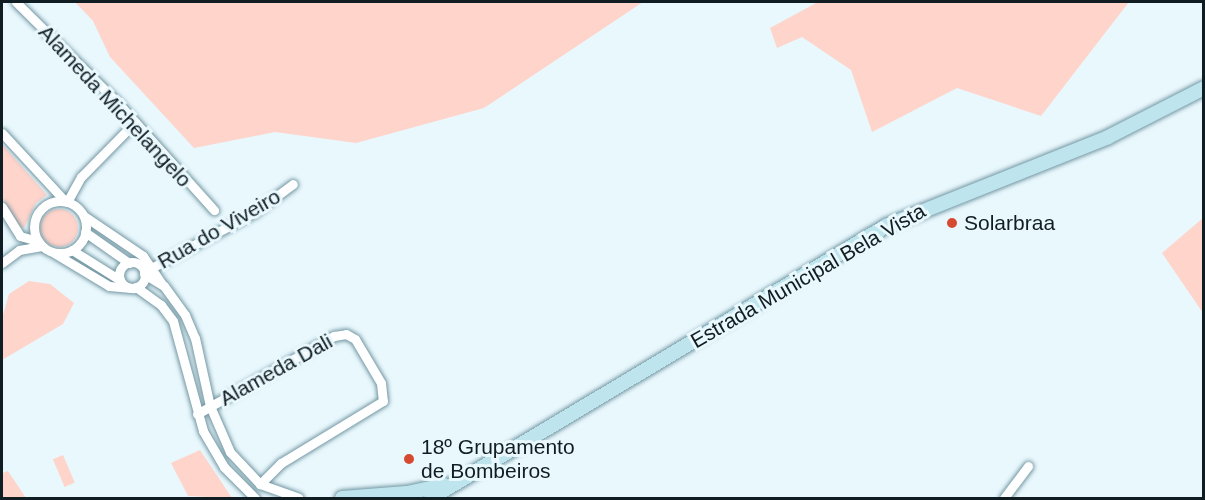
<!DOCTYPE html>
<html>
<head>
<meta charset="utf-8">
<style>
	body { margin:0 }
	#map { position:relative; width:1205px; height:500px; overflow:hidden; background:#e9f8fd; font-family:Helvetica,sans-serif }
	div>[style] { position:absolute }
	.green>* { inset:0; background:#fed4cb; transform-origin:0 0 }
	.round { border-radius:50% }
	.roads { filter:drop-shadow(0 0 2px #7397a3) drop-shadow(0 0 2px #7397a3) }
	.minor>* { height:9px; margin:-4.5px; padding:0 4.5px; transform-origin:4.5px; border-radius:4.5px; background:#fff }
	.minor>.ring { margin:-4.5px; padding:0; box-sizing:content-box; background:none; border:9px solid #fff; border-radius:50% }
	.secondary>* { height:14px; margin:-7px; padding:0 7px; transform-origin:7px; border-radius:7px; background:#bee4ee }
	.dots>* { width:16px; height:16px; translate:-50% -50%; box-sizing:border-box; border:3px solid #e9f8fd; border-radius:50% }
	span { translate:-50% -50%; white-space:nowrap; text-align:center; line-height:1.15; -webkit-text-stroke:6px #e9f8fd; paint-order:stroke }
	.street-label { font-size:21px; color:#101e23 }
	.poi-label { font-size:21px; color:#101e23 }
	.left { translate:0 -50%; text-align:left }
	.frame { position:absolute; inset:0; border:3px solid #101e23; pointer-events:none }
</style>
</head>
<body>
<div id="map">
	<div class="green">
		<div style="clip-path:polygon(75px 2px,643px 2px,484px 108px,356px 143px,275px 132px,194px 148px,110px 57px,93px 21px)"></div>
		<div style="clip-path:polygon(818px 2px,1129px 2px,1041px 116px,957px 88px,872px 132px,851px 70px,802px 37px,777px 48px,770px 28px)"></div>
		<div style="clip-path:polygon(2px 144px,47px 195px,36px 203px,24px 228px,18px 226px,2px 198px)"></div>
		<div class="round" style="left:40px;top:209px;width:38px;height:38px"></div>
		<div style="clip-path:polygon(1203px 218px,1203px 313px,1162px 253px)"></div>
		<div style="clip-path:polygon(29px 281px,50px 284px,74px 303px,63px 324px,2px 360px,2px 318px,9px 294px)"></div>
		<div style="clip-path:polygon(200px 450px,232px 498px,188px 496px,171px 463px)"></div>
		<div style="left:63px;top:455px;width:30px;height:11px;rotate:67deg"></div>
		<div style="clip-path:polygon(8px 471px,26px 498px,2px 498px,2px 473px)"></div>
	</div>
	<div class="roads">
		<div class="minor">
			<div style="left:16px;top:2px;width:144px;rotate:44.7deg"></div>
			<div style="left:118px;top:103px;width:144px;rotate:48.1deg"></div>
			<div style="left:2px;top:133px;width:93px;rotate:47.2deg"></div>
			<div class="ring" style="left:34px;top:201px;width:43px;height:43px"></div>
			<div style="left:67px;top:202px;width:29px;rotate:-61deg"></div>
			<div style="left:81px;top:177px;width:77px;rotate:-45.5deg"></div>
			<div style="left:2px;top:207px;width:34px;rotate:58deg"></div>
			<div style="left:20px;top:236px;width:19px;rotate:16deg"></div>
			<div style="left:84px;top:216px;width:71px;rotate:34.1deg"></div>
			<div style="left:143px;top:256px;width:34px;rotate:56deg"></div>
			<div style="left:85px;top:232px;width:54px;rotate:35.2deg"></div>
			<div style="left:72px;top:250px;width:57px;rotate:32deg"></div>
			<div style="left:54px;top:253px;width:64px;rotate:31deg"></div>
			<div style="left:109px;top:286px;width:25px;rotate:5deg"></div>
			<div class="ring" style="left:119px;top:262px;width:17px;height:17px"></div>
			<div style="left:2px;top:263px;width:21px;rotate:-37deg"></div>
			<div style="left:19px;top:250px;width:23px;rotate:-10deg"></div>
			<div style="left:144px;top:272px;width:126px;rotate:-28.4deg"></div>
			<div style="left:255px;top:212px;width:47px;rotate:-36.4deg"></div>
			<div style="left:144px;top:274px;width:23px;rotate:31deg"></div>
			<div style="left:164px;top:286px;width:36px;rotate:54deg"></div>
			<div style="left:185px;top:315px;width:25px;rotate:67deg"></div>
			<div style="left:195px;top:338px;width:70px;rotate:77.6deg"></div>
			<div style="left:210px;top:406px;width:50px;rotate:66.5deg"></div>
			<div style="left:230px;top:452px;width:44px;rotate:46.8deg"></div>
			<div style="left:260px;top:484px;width:41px;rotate:19.7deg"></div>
			<div style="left:136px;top:287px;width:31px;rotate:36deg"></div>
			<div style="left:161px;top:305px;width:20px;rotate:53deg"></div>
			<div style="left:173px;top:321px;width:114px;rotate:74.7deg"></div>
			<div style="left:203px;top:431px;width:42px;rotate:59.7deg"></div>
			<div style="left:224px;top:467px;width:44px;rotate:45deg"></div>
			<div style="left:197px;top:414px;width:158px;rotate:-29.7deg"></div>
			<div style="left:334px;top:336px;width:12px;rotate:-9deg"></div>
			<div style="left:346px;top:334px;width:10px;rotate:29deg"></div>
			<div style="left:355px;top:339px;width:51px;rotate:59.4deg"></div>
			<div style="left:381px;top:383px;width:18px;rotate:84deg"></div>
			<div style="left:383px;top:401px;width:119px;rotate:148.7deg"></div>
			<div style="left:281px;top:463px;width:30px;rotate:135deg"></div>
			<div style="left:1004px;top:498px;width:40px;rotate:-53deg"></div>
		</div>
		<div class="secondary">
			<div style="left:342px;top:498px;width:65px;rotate:-4.4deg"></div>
			<div style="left:407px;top:493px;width:38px;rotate:-12deg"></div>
			<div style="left:431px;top:498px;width:530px;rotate:-30.87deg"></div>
			<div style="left:886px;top:226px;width:239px;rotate:-21.8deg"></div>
			<div style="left:1108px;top:137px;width:108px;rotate:-27deg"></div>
		</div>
	</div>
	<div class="dots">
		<div style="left:952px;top:223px;background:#d54a31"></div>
		<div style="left:409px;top:459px;background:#d54a31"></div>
	</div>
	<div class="street-label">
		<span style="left:115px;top:106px;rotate:47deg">Alameda Michelangelo</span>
		<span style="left:219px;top:229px;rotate:-30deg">Rua do Viveiro</span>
		<span style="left:808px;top:276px;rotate:-30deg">Estrada Municipal Bela Vista</span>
		<span style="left:276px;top:370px;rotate:-29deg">Alameda Dali</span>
	</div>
	<div class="poi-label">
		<span class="left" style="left:964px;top:223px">Solarbraa</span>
		<span class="left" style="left:421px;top:459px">18º Grupamento<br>de Bombeiros</span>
	</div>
	<div class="frame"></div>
</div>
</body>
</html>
